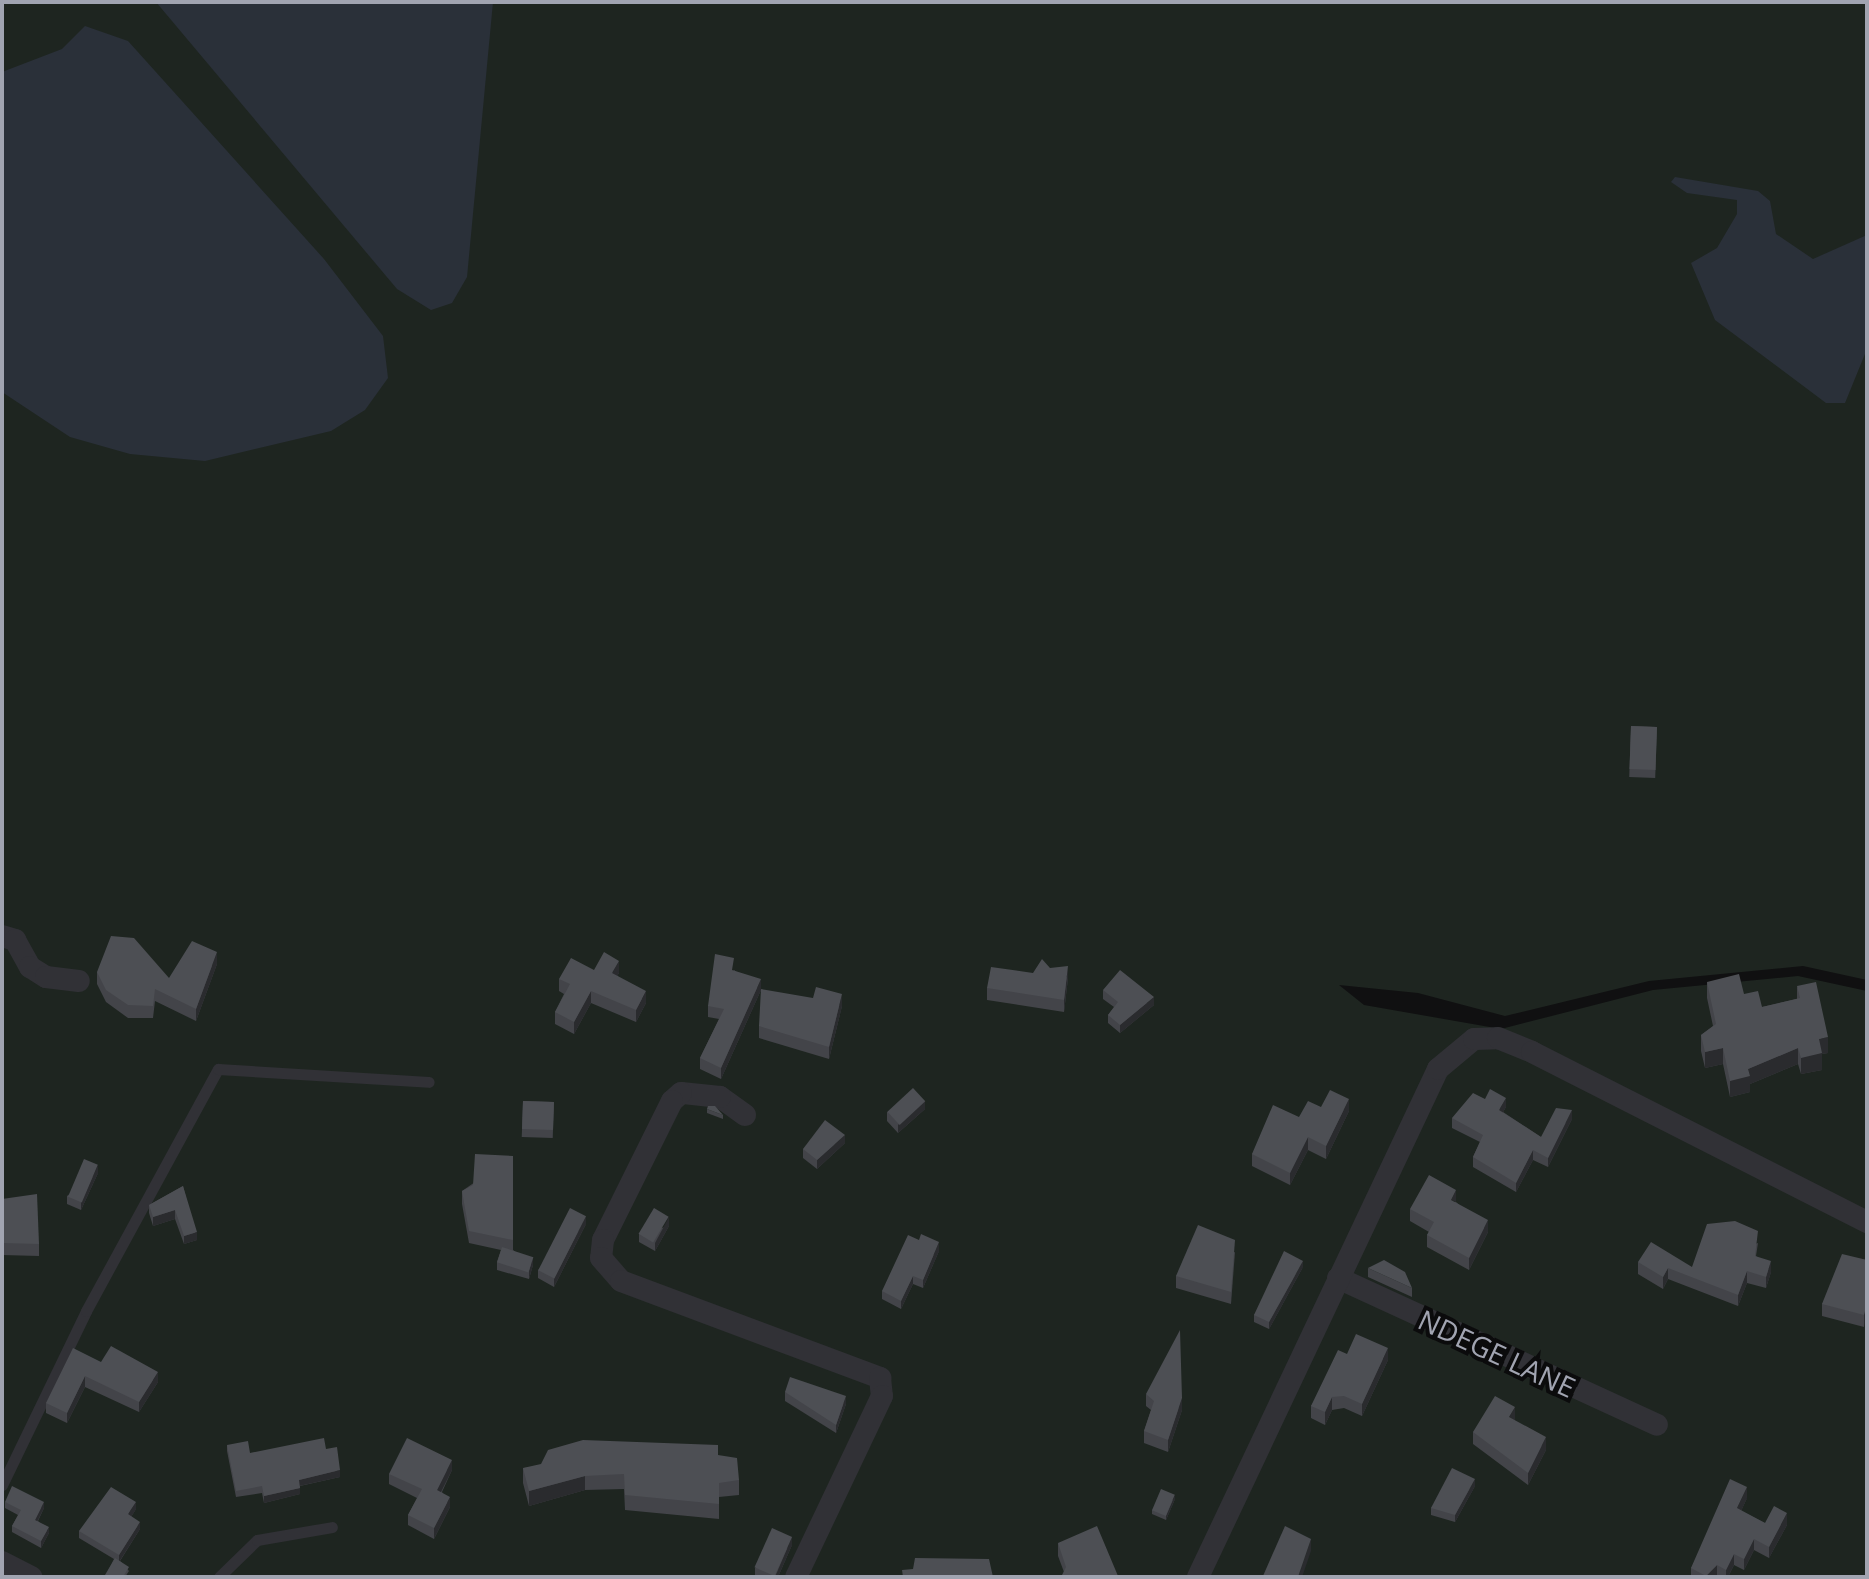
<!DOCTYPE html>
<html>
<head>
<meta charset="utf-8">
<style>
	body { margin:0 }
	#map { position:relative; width:1869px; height:1579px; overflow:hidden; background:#101011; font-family:"Open Sans",sans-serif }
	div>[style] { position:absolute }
	.green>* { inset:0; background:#1e2520 }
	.water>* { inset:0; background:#2a3039 }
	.lane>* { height:11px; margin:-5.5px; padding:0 5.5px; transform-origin:5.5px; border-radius:5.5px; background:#313136 }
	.street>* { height:22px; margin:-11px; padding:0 11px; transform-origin:11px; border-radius:11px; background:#313136 }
	.wall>* { inset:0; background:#434449; transform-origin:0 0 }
	.shaded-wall>* { inset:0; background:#2a2b2e }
	.building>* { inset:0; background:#4d4f54; transform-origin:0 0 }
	span { translate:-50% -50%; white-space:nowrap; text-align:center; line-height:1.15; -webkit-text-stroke:8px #0b0b0c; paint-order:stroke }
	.street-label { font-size:28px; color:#a1a4b1 }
	.frame { position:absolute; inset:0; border:4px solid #a1a4b1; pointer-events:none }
</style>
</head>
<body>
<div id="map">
	<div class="green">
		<div style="clip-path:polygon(2px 2px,1867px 2px,1867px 980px,1803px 966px,1649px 981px,1505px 1016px,1418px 993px,1339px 985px,1364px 1005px,1501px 1029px,1653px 990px,1798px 976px,1867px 991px,1867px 1577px,2px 1577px)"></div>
	</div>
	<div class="water">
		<div style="clip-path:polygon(156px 2px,493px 2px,467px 277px,452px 303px,431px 310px,397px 289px)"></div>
		<div style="clip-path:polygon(85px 26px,128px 41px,324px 259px,383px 336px,388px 378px,365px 410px,331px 431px,205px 461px,130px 454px,70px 437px,2px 392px,2px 72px,62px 49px)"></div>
		<div style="clip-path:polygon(1675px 177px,1758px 191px,1770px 201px,1776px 234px,1813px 259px,1867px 235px,1867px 349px,1845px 403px,1826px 403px,1715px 320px,1691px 263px,1717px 248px,1737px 214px,1737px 200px,1687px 193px,1671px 182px)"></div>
	</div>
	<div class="lane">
		<div style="left:2px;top:1485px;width:193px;rotate:-64.2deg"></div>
		<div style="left:86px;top:1311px;width:276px;rotate:-61.4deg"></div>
		<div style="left:218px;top:1069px;width:211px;rotate:3.5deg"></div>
		<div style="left:219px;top:1577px;width:53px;rotate:-44.2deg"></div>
		<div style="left:257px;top:1540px;width:76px;rotate:-9.8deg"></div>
	</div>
	<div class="street">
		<div style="left:2px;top:936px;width:14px;rotate:17deg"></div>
		<div style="left:15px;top:940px;width:31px;rotate:61deg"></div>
		<div style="left:30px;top:967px;width:19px;rotate:32deg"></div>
		<div style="left:46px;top:977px;width:33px;rotate:7deg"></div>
		<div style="left:745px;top:1115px;width:31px;rotate:-144deg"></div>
		<div style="left:720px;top:1097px;width:39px;rotate:-174deg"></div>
		<div style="left:681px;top:1093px;width:12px;rotate:138deg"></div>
		<div style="left:672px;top:1101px;width:155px;rotate:116.4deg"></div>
		<div style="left:603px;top:1240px;width:18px;rotate:96deg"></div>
		<div style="left:601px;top:1258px;width:30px;rotate:49deg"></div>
		<div style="left:621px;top:1281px;width:277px;rotate:20.5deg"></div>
		<div style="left:880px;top:1378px;width:18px;rotate:84deg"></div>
		<div style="left:882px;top:1396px;width:200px;rotate:115.4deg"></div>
		<div style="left:1338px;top:1278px;width:351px;rotate:24.7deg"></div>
		<div style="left:2px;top:1562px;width:33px;rotate:27deg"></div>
		<div style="left:1198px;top:1577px;width:562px;rotate:-64.71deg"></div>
		<div style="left:1438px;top:1069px;width:47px;rotate:-39.8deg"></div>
		<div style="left:1474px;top:1039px;width:24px;rotate:-2deg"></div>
		<div style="left:1498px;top:1038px;width:37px;rotate:22deg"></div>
		<div style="left:1532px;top:1052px;width:376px;rotate:26.9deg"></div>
	</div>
	<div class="wall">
		<div style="left:1631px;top:726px;width:26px;height:51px;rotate:2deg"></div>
		<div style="clip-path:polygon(217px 964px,196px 1021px,155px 1001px,153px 1018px,128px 1018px,106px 1002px,97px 984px,97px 972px,169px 978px)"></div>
		<div style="clip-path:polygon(1050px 968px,1068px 978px,1064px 1012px,987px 1000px,987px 988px)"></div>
		<div style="clip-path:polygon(594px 970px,619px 973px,617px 976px,646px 1003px,636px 1022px,591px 1003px,574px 1034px,555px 1024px,555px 1012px,564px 994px,559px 991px,559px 979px)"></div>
		<div style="clip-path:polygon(734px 970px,761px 990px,721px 1079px,700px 1069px,700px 1058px,719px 1019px,708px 1017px,708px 1006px)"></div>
		<div style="clip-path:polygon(1707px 982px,1744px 994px,1762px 1007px,1797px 999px,1797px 986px,1828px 1053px,1822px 1054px,1822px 1070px,1801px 1074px,1798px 1064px,1750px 1084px,1750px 1092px,1730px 1097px,1723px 1064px,1705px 1068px,1701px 1051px,1701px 1035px,1713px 1026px,1707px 998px)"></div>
		<div style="clip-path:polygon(1103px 990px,1154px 1005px,1120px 1033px,1108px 1023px,1108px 1015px,1114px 1007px,1103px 999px)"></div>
		<div style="clip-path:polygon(813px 998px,842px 1006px,829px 1059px,759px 1038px,759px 1026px)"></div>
		<div style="left:523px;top:1101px;width:31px;height:36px;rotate:2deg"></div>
		<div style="clip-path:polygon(1321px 1107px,1349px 1111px,1326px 1159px,1308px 1150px,1290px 1185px,1252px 1166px,1252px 1154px,1299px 1117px)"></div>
		<div style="clip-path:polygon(1506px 1107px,1503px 1112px,1541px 1137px,1572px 1119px,1548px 1167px,1533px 1160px,1516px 1192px,1473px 1167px,1473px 1157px,1480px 1142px,1452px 1128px,1452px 1118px)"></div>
		<div style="clip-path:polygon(707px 1109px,723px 1115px,723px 1119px,707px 1113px)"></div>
		<div style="clip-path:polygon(925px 1109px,898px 1133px,887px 1121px,887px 1112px)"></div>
		<div style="clip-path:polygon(845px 1143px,817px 1169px,803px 1158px,803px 1149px)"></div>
		<div style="clip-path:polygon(513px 1156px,513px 1250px,533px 1265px,529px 1279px,497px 1270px,497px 1262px,501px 1250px,469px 1243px,462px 1204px,462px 1191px)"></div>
		<div style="clip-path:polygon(98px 1173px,81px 1210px,67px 1204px,67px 1196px)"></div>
		<div style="clip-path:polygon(183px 1186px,197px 1240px,184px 1244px,175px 1219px,153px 1226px,149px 1213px,149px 1205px)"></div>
		<div style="clip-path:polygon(2px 1199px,39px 1244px,39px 1256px,2px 1255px)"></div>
		<div style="clip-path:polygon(1456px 1202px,1488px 1232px,1469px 1270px,1427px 1247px,1427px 1235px,1429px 1232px,1410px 1221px,1410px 1209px)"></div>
		<div style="clip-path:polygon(586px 1224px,554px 1287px,538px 1278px,538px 1270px)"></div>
		<div style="clip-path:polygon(669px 1226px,655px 1251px,639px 1242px,639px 1234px)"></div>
		<div style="clip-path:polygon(1758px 1243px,1756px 1256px,1771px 1272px,1766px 1288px,1747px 1283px,1738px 1306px,1668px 1279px,1663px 1289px,1638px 1274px,1638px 1262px,1692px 1267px)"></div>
		<div style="clip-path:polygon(939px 1251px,923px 1288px,913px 1284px,901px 1309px,882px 1299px,882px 1291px)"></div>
		<div style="clip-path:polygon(1235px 1252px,1231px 1304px,1176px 1288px,1176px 1276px)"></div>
		<div style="clip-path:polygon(1867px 1260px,1864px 1327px,1822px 1316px,1822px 1304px)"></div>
		<div style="clip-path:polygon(1303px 1267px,1269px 1329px,1254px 1322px,1254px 1315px)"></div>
		<div style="clip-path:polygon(1368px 1268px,1412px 1288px,1412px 1297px,1368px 1277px)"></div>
		<div style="clip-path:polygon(1347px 1354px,1388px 1360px,1362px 1416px,1344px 1408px,1332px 1410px,1325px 1425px,1311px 1418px,1311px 1406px)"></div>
		<div style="clip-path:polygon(101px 1362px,158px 1382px,139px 1412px,85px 1387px,67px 1423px,46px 1413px,46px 1403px)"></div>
		<div style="clip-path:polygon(785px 1392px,846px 1404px,836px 1433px,785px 1401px)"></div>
		<div style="clip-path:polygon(1146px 1394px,1182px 1410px,1168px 1452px,1144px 1443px,1144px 1431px,1151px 1410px,1146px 1406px)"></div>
		<div style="clip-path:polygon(1515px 1419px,1514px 1420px,1546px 1450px,1528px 1485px,1473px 1444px,1473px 1432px)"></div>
		<div style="clip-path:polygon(227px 1445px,250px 1453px,326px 1449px,340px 1477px,300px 1486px,300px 1494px,264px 1503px,262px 1493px,236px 1497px,227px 1451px)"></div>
		<div style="clip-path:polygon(718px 1455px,739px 1480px,739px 1495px,719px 1497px,719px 1519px,625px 1510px,624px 1489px,585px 1490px,529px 1506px,523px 1483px,523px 1468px)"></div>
		<div style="clip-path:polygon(452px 1470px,442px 1492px,450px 1507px,434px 1539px,408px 1525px,408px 1515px,417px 1498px,389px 1484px,389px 1474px)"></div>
		<div style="clip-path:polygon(1475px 1486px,1455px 1522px,1431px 1515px,1431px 1508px)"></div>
		<div style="clip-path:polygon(1747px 1498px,1741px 1511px,1765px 1523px,1787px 1525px,1769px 1558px,1754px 1550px,1744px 1570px,1734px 1565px,1728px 1577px,1691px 1577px,1691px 1568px)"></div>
		<div style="clip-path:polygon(1175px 1499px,1166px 1520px,1152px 1514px,1152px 1510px)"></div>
		<div style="clip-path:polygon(5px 1502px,44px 1508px,38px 1521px,49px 1533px,41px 1548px,12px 1532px,12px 1526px,18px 1515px,5px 1508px)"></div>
		<div style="clip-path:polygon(136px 1509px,131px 1517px,140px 1529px,120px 1561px,129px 1571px,125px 1577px,105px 1577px,114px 1559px,79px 1538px,79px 1531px)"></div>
		<div style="clip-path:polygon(1058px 1543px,1118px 1577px,1064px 1572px,1058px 1556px)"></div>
		<div style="clip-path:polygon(792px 1545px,778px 1577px,755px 1576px,755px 1568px)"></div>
	</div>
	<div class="shaded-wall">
		<div style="clip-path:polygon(217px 952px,217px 964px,196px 1021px,196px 1009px)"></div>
		<div style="clip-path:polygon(619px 961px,619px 973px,612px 985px,612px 973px)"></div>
		<div style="clip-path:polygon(1068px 966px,1068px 978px,1064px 1012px,1064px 1000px)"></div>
		<div style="clip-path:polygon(761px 979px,761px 990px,721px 1079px,721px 1068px)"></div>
		<div style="clip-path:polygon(591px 991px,591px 1003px,574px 1034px,574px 1022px)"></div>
		<div style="clip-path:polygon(646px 991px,646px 1003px,636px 1022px,636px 1010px)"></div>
		<div style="clip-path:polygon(842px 994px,842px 1006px,829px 1059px,829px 1047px)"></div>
		<div style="clip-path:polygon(1154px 997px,1154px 1005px,1120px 1033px,1120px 1025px)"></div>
		<div style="clip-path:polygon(1828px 1037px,1828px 1053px,1822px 1054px,1822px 1070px,1801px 1074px,1801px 1058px,1819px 1039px)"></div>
		<div style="clip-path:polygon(1723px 1048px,1723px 1064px,1705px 1068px,1705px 1052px)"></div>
		<div style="clip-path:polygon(1798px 1048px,1798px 1064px,1750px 1084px,1750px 1092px,1730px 1097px,1730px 1081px,1748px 1069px)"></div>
		<div style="clip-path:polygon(1506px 1098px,1506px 1107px,1499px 1119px,1499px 1110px)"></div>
		<div style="clip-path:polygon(1349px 1099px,1349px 1111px,1326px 1159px,1326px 1146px)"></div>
		<div style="clip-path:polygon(925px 1101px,925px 1109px,898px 1133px,898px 1125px)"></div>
		<div style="clip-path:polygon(1572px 1110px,1572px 1119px,1548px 1167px,1548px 1158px)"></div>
		<div style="clip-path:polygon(845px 1135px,845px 1143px,817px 1169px,817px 1160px)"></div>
		<div style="clip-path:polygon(1308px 1137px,1308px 1150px,1290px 1185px,1290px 1173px)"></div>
		<div style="clip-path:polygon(1533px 1150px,1533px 1160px,1516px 1192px,1516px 1183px)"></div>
		<div style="clip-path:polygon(98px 1165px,98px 1173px,81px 1210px,81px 1202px)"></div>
		<div style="clip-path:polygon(1456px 1190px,1456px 1202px,1451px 1200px)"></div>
		<div style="clip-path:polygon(175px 1210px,175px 1219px,153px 1226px,153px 1217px)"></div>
		<div style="clip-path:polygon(586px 1216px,586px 1224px,554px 1287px,554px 1279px)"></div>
		<div style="clip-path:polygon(669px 1217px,669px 1226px,655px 1251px,655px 1243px)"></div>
		<div style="clip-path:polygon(1488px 1220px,1488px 1232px,1469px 1270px,1469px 1258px)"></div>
		<div style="clip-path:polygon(197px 1232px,197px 1240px,184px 1244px,184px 1236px)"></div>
		<div style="clip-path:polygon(939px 1242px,939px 1251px,923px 1288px,923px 1280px)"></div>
		<div style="clip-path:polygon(533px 1257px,533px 1265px,529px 1279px,529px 1271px)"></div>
		<div style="clip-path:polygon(1303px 1261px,1303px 1267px,1269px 1329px,1269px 1322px)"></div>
		<div style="clip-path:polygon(1771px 1261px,1771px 1272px,1766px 1288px,1766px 1277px)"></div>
		<div style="clip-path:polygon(1668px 1268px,1668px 1279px,1663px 1289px,1663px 1277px)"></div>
		<div style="clip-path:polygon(1747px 1271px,1747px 1283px,1738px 1306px,1738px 1295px)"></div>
		<div style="clip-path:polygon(913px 1276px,913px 1284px,901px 1309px,901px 1301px)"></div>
		<div style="clip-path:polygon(1867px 1303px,1867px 1315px,1864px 1327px,1864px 1315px)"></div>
		<div style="clip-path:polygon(1388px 1348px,1388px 1360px,1362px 1416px,1362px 1404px)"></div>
		<div style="clip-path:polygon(158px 1372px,158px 1382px,139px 1412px,139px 1402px)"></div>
		<div style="clip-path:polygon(85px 1376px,85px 1387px,67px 1423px,67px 1413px)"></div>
		<div style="clip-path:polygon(846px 1396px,846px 1404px,836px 1433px,836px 1425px)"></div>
		<div style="clip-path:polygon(1332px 1397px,1332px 1410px,1325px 1425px,1325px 1412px)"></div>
		<div style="clip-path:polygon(1182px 1398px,1182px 1410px,1168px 1452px,1168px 1440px)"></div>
		<div style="clip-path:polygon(1515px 1407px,1515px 1419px,1509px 1430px,1509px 1417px)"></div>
		<div style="clip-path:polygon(1546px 1437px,1546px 1450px,1528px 1485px,1528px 1473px)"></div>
		<div style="clip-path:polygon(452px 1460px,452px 1470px,437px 1500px,437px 1490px)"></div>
		<div style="clip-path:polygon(340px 1470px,340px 1477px,299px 1486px,299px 1480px)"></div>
		<div style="clip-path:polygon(585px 1476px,585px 1490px,529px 1506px,529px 1491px)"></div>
		<div style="clip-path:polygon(1475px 1479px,1475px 1486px,1455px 1522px,1455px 1515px)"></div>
		<div style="clip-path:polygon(1747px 1487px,1747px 1498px,1737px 1520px,1737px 1508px)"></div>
		<div style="clip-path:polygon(300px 1488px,300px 1494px,264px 1503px,264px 1496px)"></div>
		<div style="clip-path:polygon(1175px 1495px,1175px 1499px,1166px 1520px,1166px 1516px)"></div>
		<div style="clip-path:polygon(450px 1497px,450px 1507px,434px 1539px,434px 1528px)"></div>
		<div style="clip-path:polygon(44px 1502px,44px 1508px,35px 1526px,35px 1520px)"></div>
		<div style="clip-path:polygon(136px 1502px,136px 1509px,128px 1522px,128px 1514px)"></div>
		<div style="clip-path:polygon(1787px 1513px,1787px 1525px,1769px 1558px,1769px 1547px)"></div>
		<div style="clip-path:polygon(140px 1522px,140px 1529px,119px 1562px,119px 1555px)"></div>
		<div style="clip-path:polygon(49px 1527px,49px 1533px,41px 1548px,41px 1541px)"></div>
		<div style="clip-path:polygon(792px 1537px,792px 1545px,778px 1577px,775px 1577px)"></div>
		<div style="clip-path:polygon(1311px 1539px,1311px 1551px,1302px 1577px,1298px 1577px)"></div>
		<div style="clip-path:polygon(1754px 1539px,1754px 1550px,1744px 1570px,1744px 1559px)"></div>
		<div style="clip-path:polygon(1734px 1554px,1734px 1565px,1728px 1577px,1726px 1577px,1726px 1570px)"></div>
		<div style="clip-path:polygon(1717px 1565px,1717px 1576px,1706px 1577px,1706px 1576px)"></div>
	</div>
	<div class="building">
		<div style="left:1631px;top:726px;width:26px;height:43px;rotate:2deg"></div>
		<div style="clip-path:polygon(111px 936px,134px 938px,169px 978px,192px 941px,217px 952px,196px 1009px,155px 989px,153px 1006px,128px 1005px,106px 990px,97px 972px)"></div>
		<div style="clip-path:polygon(604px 952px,619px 961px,612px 973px,646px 991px,636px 1010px,591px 991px,574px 1022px,555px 1012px,570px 984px,559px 979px,571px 958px,594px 970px)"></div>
		<div style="clip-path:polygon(715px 954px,734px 958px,732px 970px,761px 979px,721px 1068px,700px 1058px,724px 1009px,708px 1006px)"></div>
		<div style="clip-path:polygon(1042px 959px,1050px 968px,1068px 966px,1064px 1000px,987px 988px,991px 967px,1033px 973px)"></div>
		<div style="clip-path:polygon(1120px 970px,1154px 997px,1120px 1025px,1108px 1015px,1118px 1002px,1103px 990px)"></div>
		<div style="clip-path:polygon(1739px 974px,1744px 994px,1758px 991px,1762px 1007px,1800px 998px,1797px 986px,1816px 982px,1828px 1037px,1819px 1039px,1822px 1053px,1801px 1058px,1798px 1048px,1748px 1069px,1750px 1076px,1730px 1081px,1723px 1048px,1705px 1052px,1701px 1035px,1716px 1024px,1707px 982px)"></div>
		<div style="clip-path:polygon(816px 987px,842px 994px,829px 1047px,759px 1026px,761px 989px,813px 998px)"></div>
		<div style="left:913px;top:1088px;width:18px;height:35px;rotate:47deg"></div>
		<div style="clip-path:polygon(1490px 1089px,1506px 1098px,1499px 1110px,1541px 1137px,1556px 1108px,1572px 1110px,1548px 1158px,1533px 1150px,1516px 1183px,1473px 1157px,1483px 1135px,1452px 1118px,1473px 1093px,1485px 1099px)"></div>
		<div style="clip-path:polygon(1330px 1090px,1349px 1099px,1326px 1146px,1308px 1137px,1290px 1173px,1252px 1154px,1273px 1105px,1299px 1117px,1308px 1101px,1321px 1107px)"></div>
		<div style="left:523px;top:1101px;width:31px;height:28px;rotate:2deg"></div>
		<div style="clip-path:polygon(708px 1106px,715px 1106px,723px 1115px,707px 1109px)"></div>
		<div style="clip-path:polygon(825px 1120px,845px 1135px,817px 1160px,803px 1149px)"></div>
		<div style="clip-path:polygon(475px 1154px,513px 1156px,513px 1240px,469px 1231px,462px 1191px,473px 1185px)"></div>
		<div style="left:84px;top:1159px;width:15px;height:41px;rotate:23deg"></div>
		<div style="clip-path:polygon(1429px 1175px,1456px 1190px,1451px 1200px,1488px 1220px,1469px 1258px,1427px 1235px,1434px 1222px,1410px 1209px)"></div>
		<div style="clip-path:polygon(183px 1186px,197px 1232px,184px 1236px,175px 1210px,153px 1217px,149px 1205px)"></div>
		<div style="clip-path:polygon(37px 1194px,39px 1244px,2px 1243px,2px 1199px)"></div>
		<div style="left:570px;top:1208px;width:18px;height:70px;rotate:27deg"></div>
		<div style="left:654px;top:1208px;width:17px;height:30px;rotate:31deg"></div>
		<div style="clip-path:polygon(1735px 1221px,1758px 1231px,1755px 1256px,1771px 1261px,1766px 1277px,1747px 1271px,1738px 1295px,1668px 1268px,1663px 1277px,1638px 1262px,1651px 1242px,1692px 1267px,1707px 1224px)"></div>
		<div style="clip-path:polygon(1198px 1225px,1235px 1240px,1231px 1292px,1176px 1276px)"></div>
		<div style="clip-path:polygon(921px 1234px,939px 1242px,923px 1280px,913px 1276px,901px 1301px,882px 1291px,908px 1235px,919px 1240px)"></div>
		<div style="left:502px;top:1247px;width:33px;height:16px;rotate:18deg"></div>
		<div style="clip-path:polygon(1284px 1251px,1303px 1261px,1269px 1322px,1254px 1315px)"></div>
		<div style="clip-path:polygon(1842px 1254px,1867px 1260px,1867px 1303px,1864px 1315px,1822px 1304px)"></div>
		<div style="clip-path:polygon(1384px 1260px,1405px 1272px,1412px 1288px,1368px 1268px)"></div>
		<div style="clip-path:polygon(1180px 1330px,1182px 1398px,1168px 1440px,1144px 1431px,1154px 1401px,1146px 1394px)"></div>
		<div style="clip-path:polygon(1356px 1334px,1388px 1348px,1362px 1404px,1344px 1396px,1332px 1397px,1325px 1412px,1311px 1406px,1338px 1350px,1347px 1354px)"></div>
		<div style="clip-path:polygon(111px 1346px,158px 1372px,139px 1402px,85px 1376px,67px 1413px,46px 1403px,73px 1348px,101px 1362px)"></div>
		<div style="clip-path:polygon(790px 1377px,846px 1396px,836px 1425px,785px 1392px)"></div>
		<div style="clip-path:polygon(1495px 1396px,1515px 1407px,1509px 1417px,1546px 1437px,1528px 1473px,1473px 1432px)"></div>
		<div style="clip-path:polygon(324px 1438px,326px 1449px,337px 1447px,340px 1470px,299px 1480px,300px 1488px,264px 1496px,262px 1486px,236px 1491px,227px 1445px,248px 1441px,250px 1453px)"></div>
		<div style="clip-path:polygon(407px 1438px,452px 1460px,437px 1490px,450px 1497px,434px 1528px,408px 1515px,422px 1489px,389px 1474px)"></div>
		<div style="clip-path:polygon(583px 1440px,718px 1445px,718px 1455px,737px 1458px,739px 1480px,719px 1483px,719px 1504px,625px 1495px,624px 1474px,585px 1476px,529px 1491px,523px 1468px,541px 1464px,548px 1450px)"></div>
		<div style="clip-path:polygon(1452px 1468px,1475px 1479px,1455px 1515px,1431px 1508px)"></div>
		<div style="clip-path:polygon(1730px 1479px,1747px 1487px,1737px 1508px,1765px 1523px,1774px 1506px,1787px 1513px,1769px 1547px,1754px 1539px,1744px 1559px,1734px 1554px,1726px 1570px,1717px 1565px,1706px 1576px,1691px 1568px)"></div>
		<div style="clip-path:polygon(12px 1486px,44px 1502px,35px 1520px,49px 1527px,41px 1541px,12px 1526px,21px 1510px,5px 1502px)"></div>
		<div style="clip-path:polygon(111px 1487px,136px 1502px,128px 1514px,140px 1522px,119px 1555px,79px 1531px)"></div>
		<div style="left:1161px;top:1489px;width:15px;height:23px;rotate:23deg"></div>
		<div style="clip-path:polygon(1097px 1526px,1118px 1576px,1117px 1577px,1061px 1577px,1066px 1567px,1058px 1543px)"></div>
		<div style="clip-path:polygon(1285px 1526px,1311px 1539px,1298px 1577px,1265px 1577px,1263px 1576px)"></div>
		<div style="left:772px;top:1528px;width:22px;height:43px;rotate:24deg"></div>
		<div style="clip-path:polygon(115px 1558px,129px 1567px,123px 1577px,108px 1577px,105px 1575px)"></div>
		<div style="clip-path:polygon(915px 1558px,989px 1559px,993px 1577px,903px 1577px,902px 1570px,913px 1569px)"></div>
	</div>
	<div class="street-label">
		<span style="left:1497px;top:1353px;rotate:25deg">NDEGE LANE</span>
	</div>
	<div class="frame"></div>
</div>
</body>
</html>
